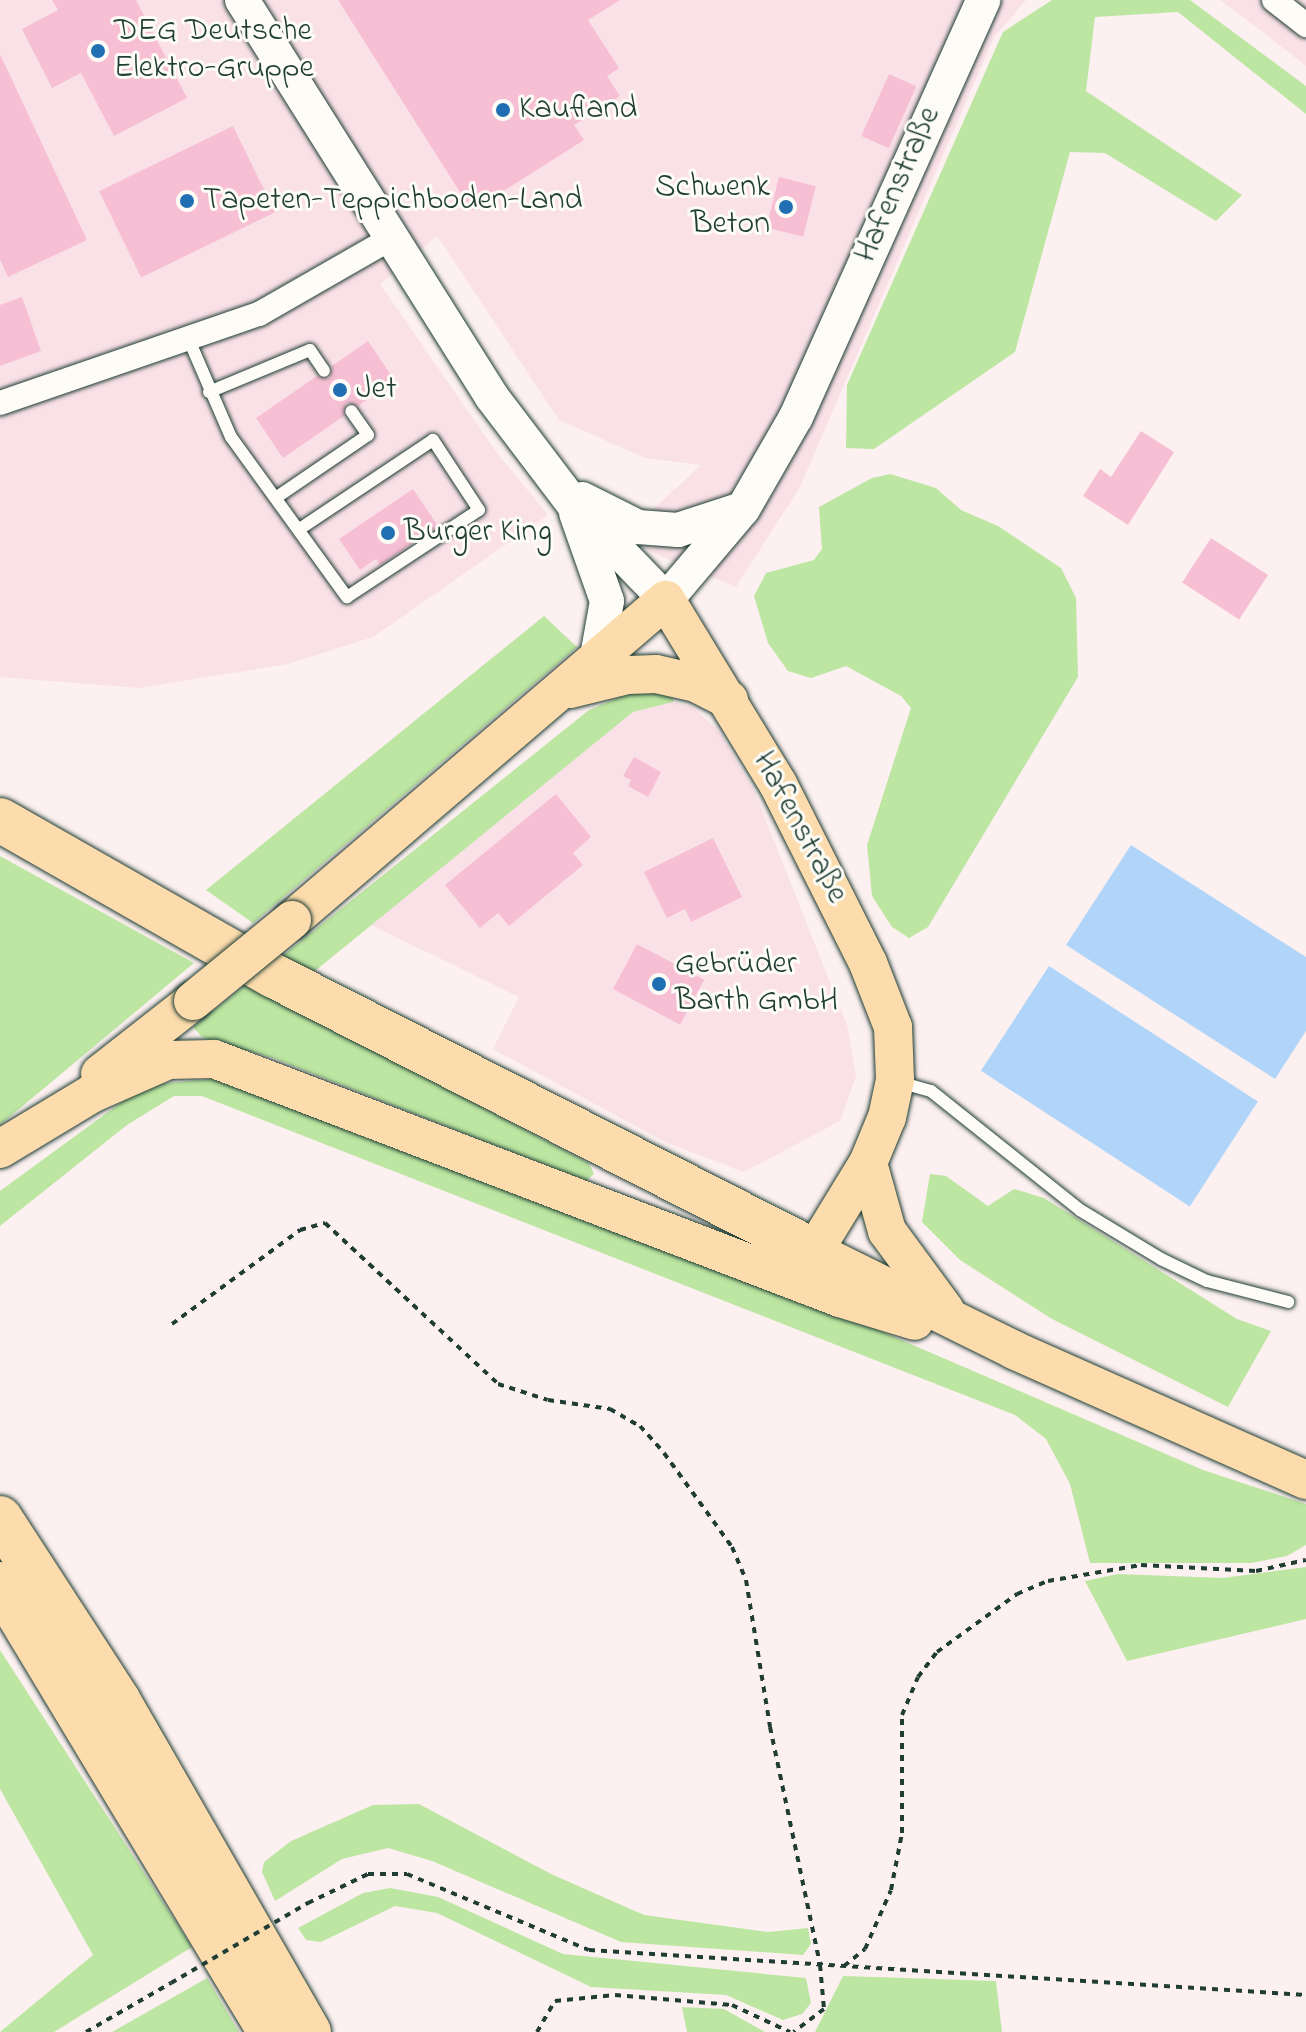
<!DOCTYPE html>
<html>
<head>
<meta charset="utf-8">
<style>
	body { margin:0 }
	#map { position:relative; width:1306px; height:2032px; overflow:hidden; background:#fcf0f0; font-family:"Indie Flower",sans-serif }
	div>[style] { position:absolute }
	.built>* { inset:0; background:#fae1e8 }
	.green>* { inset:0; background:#bde6a2 }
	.water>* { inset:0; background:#b0d5f9; transform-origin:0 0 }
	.building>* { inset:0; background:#f7bfd4; transform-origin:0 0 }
	.path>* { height:4px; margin-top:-2px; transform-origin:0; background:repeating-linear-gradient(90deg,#1f3d34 0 6px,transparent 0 12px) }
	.roads { filter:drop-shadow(0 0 2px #1f3d34) drop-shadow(0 0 2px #1f3d34) }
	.lane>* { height:12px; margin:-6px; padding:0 6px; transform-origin:6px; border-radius:6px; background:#fdfcf7 }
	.street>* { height:24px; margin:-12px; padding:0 12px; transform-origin:12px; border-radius:12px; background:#fdfcf7 }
	.secondary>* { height:34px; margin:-17px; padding:0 17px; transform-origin:17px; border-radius:17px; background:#fdfcf7 }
	.primary>* { height:38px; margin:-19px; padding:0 19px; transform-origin:19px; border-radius:19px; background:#fcdcac }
	.highway>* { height:44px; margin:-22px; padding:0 22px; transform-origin:22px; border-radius:22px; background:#fcdcac }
	.path-bridge>* { height:4px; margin-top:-2px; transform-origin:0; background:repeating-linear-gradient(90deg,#1f3d34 0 6px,transparent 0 12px) }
	.bridges { filter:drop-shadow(0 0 2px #1f3d34) drop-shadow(0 0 2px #1f3d34) }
	.primary-bridge>* { height:38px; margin:-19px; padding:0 19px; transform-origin:19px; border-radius:19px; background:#fcdcac }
	.dots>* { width:22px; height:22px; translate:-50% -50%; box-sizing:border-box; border:4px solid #fdfcf7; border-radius:50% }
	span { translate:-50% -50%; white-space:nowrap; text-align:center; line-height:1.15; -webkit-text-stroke:6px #fdfcf7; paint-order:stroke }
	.poi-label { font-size:32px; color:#1f3d34 }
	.left { translate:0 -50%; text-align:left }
	.right { translate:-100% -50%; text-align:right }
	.street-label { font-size:32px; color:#1f3d34 }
</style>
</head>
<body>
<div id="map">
	<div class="built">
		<div style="clip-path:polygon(0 0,1026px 0,994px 37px,800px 487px,736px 587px,621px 539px,701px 465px,645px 458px,559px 420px,437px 236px,380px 284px,494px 449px,548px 515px,373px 637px,288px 664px,139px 688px,0 677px)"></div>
		<div style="clip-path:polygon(1220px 0,1306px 0,1306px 66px,1259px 29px)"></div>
		<div style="clip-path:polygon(673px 702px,692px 707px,719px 731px,755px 793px,847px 1025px,856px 1076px,840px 1121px,744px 1172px,667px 1143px,493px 1049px,519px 997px,371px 925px,633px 712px)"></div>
	</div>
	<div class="green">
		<div style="clip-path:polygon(1052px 0,1190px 0,1306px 86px,1306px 114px,1178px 12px,1095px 17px,1086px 91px,1242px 195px,1216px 221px,1105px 153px,1070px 152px,1015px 352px,874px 449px,846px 448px,847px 385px,1003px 32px)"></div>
		<div style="clip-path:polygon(890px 474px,936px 488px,961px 510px,998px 526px,1061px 568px,1076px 598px,1078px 677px,928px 927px,909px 938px,892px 927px,872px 896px,867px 845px,911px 708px,901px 696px,846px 666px,811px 678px,788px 671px,768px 643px,754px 596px,766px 573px,814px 560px,822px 549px,819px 507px,872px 478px)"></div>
		<div style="clip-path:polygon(544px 616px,577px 647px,253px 923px,206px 890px)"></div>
		<div style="clip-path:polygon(644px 687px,674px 691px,673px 702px,633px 712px,310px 975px,281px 957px,589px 710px)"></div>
		<div style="clip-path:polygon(0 856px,194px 963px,0 1125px)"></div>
		<div style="clip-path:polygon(246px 984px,589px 1163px,594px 1174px,586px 1181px,273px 1058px,203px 1038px,193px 1027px)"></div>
		<div style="clip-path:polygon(221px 1078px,771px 1284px,1203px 1470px,1306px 1504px,1306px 1545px,1287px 1556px,1251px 1563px,1090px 1563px,1070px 1484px,1046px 1439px,1015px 1415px,202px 1096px,174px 1096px,127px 1125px,0 1226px,0 1191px,123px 1101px,159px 1084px)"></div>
		<div style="clip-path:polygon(930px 1174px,946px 1176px,988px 1206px,1014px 1189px,1044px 1198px,1237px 1319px,1271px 1331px,1228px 1407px,1052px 1319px,960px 1260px,922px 1222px)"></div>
		<div style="clip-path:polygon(1306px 1567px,1306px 1619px,1127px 1661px,1085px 1581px,1118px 1574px,1223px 1578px)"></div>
		<div style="clip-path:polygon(0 1650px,192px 1947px,54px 2032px,0 2032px,93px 1955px,0 1789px)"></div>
		<div style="clip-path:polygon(419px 1804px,551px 1874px,644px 1915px,768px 1932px,808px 1928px,811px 1944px,803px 1955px,621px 1942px,432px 1861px,388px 1848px,342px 1859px,275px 1901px,262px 1872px,264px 1862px,291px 1841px,373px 1805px)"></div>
		<div style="clip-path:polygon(390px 1888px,438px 1897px,563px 1954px,806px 1978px,811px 2003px,802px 2014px,783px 2020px,726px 1995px,591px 1987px,437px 1913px,395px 1906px,321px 1942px,306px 1940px,298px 1928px,363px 1893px)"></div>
		<div style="clip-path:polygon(843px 1976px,996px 1981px,1002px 2032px,815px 2032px)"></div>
		<div style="clip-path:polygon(207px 1978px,239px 2032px,112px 2032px)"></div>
		<div style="clip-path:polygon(682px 2007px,724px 2009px,765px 2032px,687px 2032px)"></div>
	</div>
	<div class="water">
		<div style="clip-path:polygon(1131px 845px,1306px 957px,1306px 1031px,1275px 1079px,1066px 945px)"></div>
		<div style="left:1049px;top:966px;width:249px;height:125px;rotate:33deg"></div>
	</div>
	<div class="building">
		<div style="clip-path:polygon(52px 0,136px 0,187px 98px,114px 136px,81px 73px,52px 88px,22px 29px,58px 10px)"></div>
		<div style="clip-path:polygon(338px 0,620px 0,588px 20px,619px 68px,607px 76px,620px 96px,574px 125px,584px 140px,472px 211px)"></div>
		<div style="clip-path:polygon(0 54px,87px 240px,8px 277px,0 260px)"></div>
		<div style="left:889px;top:74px;width:30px;height:68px;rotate:24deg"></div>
		<div style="left:233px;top:126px;width:96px;height:149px;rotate:64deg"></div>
		<div style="left:779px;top:177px;width:38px;height:52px;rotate:14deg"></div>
		<div style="clip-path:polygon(22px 297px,41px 351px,0 366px,0 305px)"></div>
		<div style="clip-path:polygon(368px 341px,395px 381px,358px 406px,346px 403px,344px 416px,283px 458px,256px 418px,317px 376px,330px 378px,332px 366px)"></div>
		<div style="clip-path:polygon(1141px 431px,1174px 452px,1128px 525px,1083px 496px,1100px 469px,1111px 477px)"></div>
		<div style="clip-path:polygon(413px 489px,438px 526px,380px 565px,376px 559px,360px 570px,339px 539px)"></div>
		<div style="left:1211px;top:538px;width:68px;height:53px;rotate:33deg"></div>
		<div style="clip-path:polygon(634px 757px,661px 772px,648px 797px,628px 786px,631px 780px,623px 776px)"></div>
		<div style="clip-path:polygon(556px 794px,591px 837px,573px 853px,583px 865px,509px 926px,498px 913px,480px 928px,445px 885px)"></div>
		<div style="clip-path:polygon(713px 838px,742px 897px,691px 922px,685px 909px,667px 918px,644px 872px)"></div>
		<div style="left:637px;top:944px;width:76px;height:51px;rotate:28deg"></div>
	</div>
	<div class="path">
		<div style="left:172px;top:1324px;width:159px;rotate:-36.3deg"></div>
		<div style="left:300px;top:1230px;width:26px;rotate:-16deg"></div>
		<div style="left:325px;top:1223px;width:236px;rotate:42.9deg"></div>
		<div style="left:498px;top:1384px;width:52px;rotate:17.7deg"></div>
		<div style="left:548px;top:1400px;width:63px;rotate:8.3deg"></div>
		<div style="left:610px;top:1409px;width:34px;rotate:30deg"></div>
		<div style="left:640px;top:1426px;width:36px;rotate:48deg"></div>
		<div style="left:664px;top:1453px;width:116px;rotate:54.1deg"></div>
		<div style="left:732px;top:1547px;width:36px;rotate:67deg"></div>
		<div style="left:746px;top:1580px;width:149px;rotate:80.7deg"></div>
		<div style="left:770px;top:1727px;width:243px;rotate:78.1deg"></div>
		<div style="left:820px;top:1965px;width:44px;rotate:84.8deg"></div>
		<div style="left:824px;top:2009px;width:38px;rotate:143deg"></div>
		<div style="left:308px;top:1903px;width:67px;rotate:-25.8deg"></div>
		<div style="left:368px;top:1874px;width:39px"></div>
		<div style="left:407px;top:1874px;width:197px;rotate:22.7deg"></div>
		<div style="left:589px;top:1950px;width:718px;rotate:3.59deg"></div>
		<div style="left:844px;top:1966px;width:27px;rotate:-39deg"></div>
		<div style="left:865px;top:1949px;width:64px;rotate:-66.2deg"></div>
		<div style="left:891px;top:1890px;width:58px;rotate:-79.1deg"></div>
		<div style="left:902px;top:1833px;width:118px;rotate:-90deg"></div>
		<div style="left:902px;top:1715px;width:41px;rotate:-67.2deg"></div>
		<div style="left:918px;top:1677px;width:31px;rotate:-53deg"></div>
		<div style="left:937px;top:1652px;width:99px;rotate:-35.9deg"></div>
		<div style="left:1017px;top:1594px;width:34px;rotate:-23deg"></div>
		<div style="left:1048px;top:1581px;width:94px;rotate:-9.8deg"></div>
		<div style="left:1141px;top:1565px;width:115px;rotate:3deg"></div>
		<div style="left:1256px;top:1571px;width:51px;rotate:-12.4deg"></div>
		<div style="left:86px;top:2032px;width:98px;rotate:-30deg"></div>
		<div style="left:537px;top:2032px;width:36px;rotate:-60deg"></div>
		<div style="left:555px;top:2001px;width:60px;rotate:-5.7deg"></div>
		<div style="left:615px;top:1995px;width:117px;rotate:4.9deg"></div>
		<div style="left:732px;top:2005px;width:64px;rotate:25deg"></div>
	</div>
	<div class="roads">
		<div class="lane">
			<div style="left:189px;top:340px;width:106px;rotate:66.6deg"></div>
			<div style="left:231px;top:437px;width:198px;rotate:54.1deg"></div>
			<div style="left:347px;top:597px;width:158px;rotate:-33.4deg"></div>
			<div style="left:479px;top:510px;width:84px;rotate:-123.3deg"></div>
			<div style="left:433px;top:440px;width:159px;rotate:146.3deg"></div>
			<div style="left:209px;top:392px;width:109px;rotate:-22.6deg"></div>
			<div style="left:310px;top:350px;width:25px;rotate:56deg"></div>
			<div style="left:277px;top:497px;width:110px;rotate:-34.3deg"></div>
			<div style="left:368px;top:435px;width:29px;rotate:-125deg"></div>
			<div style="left:899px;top:1082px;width:33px;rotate:16deg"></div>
			<div style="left:931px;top:1091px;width:191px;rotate:38.6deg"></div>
			<div style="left:1080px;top:1210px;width:95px;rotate:31.2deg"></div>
			<div style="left:1161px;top:1259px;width:51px;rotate:25.6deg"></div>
			<div style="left:1207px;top:1281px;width:84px;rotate:14.5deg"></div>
		</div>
		<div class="street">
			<div style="left:1274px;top:0;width:41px;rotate:38deg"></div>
			<div style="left:0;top:403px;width:274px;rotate:-19deg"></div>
			<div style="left:259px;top:314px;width:151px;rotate:-29.8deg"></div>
		</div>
		<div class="secondary">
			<div style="left:242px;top:0;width:469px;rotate:57.8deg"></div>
			<div style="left:492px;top:397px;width:136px;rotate:52.8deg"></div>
			<div style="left:574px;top:505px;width:132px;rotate:45.9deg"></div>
			<div style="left:666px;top:600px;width:119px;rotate:-49.8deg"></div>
			<div style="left:743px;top:509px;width:106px;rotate:-60.1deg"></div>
			<div style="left:796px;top:417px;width:457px;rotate:-65.8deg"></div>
			<div style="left:582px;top:499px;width:63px;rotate:26.6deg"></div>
			<div style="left:638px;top:527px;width:40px;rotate:4.3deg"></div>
			<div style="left:678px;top:530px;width:67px;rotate:-18.2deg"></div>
			<div style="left:576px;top:513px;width:93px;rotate:70.6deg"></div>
			<div style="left:607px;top:601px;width:62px;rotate:100.2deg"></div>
		</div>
		<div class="primary">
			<div style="left:570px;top:689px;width:60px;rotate:-13.6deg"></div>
			<div style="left:628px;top:675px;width:28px;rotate:-2deg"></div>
			<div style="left:656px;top:674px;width:41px;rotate:12.7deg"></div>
			<div style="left:696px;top:683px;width:37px;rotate:27deg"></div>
			<div style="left:292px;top:920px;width:492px;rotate:-40.6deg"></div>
			<div style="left:666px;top:600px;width:215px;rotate:58.7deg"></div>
			<div style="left:778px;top:784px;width:200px;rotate:63.3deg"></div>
			<div style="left:868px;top:963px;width:69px;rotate:68.7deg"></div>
			<div style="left:893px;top:1027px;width:53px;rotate:87.8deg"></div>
			<div style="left:895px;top:1080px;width:38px;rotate:102deg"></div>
			<div style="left:887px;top:1117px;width:50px;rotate:112.4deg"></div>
			<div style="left:868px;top:1163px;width:103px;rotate:121.5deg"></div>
			<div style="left:814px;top:1251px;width:223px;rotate:26.3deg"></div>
			<div style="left:1014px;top:1350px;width:320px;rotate:24deg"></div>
			<div style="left:100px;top:1074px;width:118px;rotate:-38.1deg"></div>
			<div style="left:0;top:1149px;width:109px;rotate:-31.1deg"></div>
			<div style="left:93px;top:1093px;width:82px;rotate:-23.7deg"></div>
			<div style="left:168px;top:1060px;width:46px;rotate:-1.2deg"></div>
			<div style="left:214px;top:1059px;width:670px;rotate:20.9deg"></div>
			<div style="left:840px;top:1298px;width:78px;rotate:17deg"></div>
			<div style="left:868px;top:1163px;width:71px;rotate:74.4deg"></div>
			<div style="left:887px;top:1231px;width:98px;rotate:53.7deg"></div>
		</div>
		<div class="highway">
			<div style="left:0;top:820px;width:315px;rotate:29.7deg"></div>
			<div style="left:274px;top:976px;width:606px;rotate:26.99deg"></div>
			<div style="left:0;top:1518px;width:217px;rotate:57deg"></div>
			<div style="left:118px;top:1700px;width:383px;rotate:60.1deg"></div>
			<div style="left:0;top:1584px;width:523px;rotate:58.92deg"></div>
		</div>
	</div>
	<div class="path-bridge">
		<div style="left:171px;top:1983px;width:159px;rotate:-30.3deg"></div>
	</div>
	<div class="bridges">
		<div class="primary-bridge">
			<div style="left:193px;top:1001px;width:128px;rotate:-39.3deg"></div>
		</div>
	</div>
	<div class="dots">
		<div style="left:98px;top:51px;background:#1f6fb2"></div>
		<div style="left:503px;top:110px;background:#1f6fb2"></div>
		<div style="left:187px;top:201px;background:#1f6fb2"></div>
		<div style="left:786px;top:207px;background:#1f6fb2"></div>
		<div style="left:340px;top:390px;background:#1f6fb2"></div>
		<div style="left:388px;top:533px;background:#1f6fb2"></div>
		<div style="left:659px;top:984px;background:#1f6fb2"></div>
	</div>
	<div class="poi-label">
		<span class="left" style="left:114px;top:51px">DEG Deutsche<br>Elektro-Gruppe</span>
		<span class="left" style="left:519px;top:110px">Kaufland</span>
		<span class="right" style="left:770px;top:207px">Schwenk<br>Beton</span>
		<span class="left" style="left:203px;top:201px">Tapeten-Teppichboden-Land</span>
		<span class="left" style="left:356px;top:390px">Jet</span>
		<span class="left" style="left:404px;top:533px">Burger King</span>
		<span class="left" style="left:675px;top:984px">Gebrüder<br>Barth GmbH</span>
	</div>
	<div class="street-label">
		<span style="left:899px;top:185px;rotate:-66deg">Hafenstraße</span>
		<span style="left:799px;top:828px;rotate:62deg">Hafenstraße</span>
	</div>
</div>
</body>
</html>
